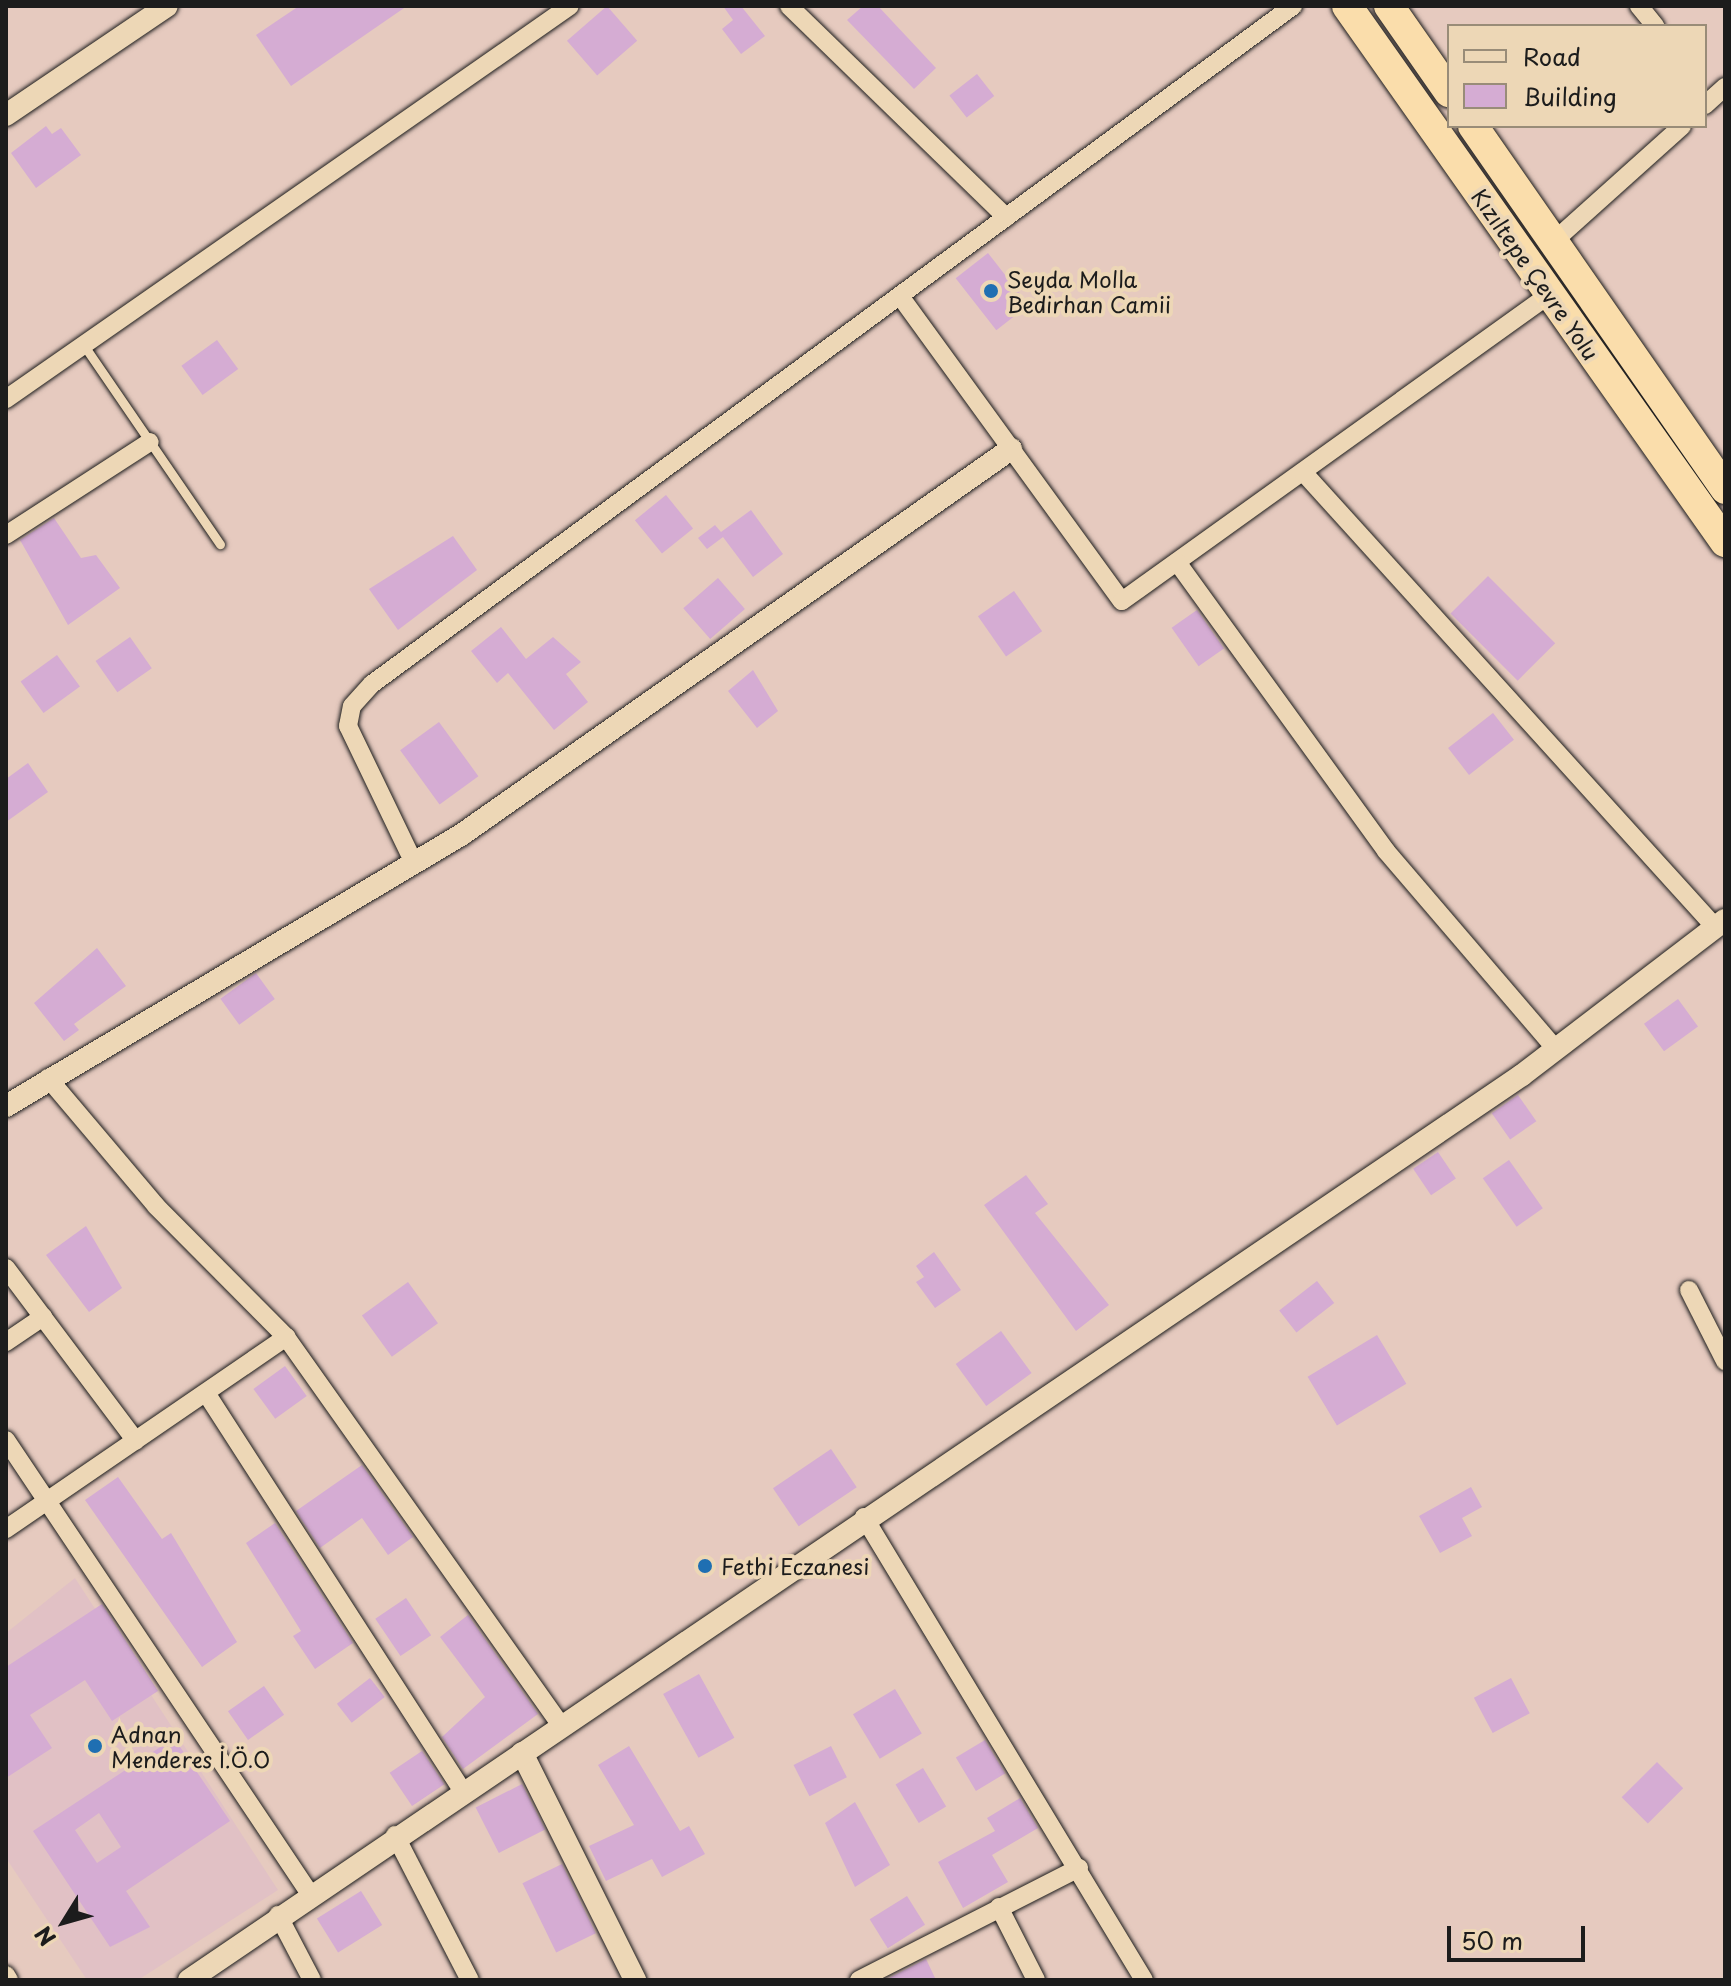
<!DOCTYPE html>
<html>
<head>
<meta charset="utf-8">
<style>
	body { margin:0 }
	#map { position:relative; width:1731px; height:1986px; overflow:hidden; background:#e6cabf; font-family:"Playpen Sans",sans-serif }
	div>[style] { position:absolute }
	.built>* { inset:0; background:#e1c1c5 }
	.building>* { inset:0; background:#d5acd3; transform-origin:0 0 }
	.roads { filter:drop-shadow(0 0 2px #1c1c1c) drop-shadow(0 0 2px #1c1c1c) }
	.service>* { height:9px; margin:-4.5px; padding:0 4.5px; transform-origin:4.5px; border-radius:4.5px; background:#edd7b6 }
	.minor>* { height:18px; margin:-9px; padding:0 9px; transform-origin:9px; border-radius:9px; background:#edd7b6 }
	.tertiary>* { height:22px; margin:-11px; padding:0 11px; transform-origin:11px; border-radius:11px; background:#edd7b6 }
	.trunk>* { height:30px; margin:-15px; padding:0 15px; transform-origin:15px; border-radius:15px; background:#faddab }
	.dots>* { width:22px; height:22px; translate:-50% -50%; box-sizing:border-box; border:4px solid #edd7b6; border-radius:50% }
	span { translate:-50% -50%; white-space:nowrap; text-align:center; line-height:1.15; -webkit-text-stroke:8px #edd7b6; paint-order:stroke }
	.street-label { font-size:22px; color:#1c1c1c }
	.poi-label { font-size:22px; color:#1c1c1c }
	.left { translate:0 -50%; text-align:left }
	.frame { position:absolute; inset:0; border:8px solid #1c1c1c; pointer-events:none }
	.legend { position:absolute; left:1447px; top:24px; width:260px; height:104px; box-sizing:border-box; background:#edd7b6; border:2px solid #998c78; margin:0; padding:10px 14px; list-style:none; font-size:24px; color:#1c1c1c }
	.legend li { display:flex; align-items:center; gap:16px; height:40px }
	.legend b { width:40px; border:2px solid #998c78 }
	.north { position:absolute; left:24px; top:1882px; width:80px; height:80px; -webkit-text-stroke:6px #edd7b6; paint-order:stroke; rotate:233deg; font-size:22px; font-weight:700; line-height:32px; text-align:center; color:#1c1c1c }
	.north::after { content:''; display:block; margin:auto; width:28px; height:36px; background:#1c1c1c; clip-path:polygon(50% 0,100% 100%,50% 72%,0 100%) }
	.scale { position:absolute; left:1447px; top:1926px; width:138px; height:36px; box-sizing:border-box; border:4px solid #1c1c1c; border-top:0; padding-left:10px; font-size:24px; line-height:28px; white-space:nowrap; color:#1c1c1c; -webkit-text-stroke:6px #edd7b6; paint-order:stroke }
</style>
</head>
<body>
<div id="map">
	<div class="built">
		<div style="clip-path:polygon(75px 1578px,278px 1890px,138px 1980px,87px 1980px,6px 1858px,6px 1633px)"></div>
	</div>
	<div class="building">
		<div style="clip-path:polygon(299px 6px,407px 6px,291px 86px,256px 35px)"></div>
		<div style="left:607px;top:6px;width:46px;height:53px;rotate:49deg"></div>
		<div style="clip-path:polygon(723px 6px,741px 6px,765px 36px,741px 54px,722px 29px,733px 20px)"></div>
		<div style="clip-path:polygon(863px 6px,878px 6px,936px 68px,914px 89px,847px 20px)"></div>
		<div style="left:977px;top:74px;width:28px;height:35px;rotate:52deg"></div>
		<div style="clip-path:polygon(46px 126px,52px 134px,61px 128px,81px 155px,36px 188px,11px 153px)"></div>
		<div style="left:988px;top:253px;width:66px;height:41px;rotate:52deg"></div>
		<div style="left:217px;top:340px;width:36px;height:44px;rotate:54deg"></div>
		<div style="left:666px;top:495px;width:43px;height:40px;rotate:51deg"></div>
		<div style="clip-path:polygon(751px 510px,783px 554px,753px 577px,723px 537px,707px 549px,698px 538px,715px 525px,721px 532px)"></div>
		<div style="clip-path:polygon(54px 518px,81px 558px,96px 555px,120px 588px,68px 625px,20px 540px)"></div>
		<div style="clip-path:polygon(453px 536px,477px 570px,398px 630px,369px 589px)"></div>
		<div style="left:1488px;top:576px;width:95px;height:53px;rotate:45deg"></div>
		<div style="left:718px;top:578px;width:41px;height:46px;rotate:49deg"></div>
		<div style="left:1014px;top:591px;width:49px;height:44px;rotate:55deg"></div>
		<div style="left:1197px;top:610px;width:47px;height:31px;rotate:55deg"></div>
		<div style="clip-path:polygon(501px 627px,526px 659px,553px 637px,581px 662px,566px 674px,588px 702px,554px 730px,508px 673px,497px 683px,471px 651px)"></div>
		<div style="left:130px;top:637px;width:38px;height:42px;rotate:55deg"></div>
		<div style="left:57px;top:655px;width:39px;height:45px;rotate:54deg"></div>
		<div style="clip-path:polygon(753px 670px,778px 711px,757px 728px,728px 691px)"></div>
		<div style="left:1493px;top:713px;width:34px;height:57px;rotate:52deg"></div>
		<div style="left:439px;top:722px;width:67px;height:48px;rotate:54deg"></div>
		<div style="clip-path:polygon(28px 763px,48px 792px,6px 822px,6px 779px)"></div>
		<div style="clip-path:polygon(97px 948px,126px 986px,74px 1024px,79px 1030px,64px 1041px,34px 1003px)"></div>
		<div style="left:256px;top:973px;width:32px;height:44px;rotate:54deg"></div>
		<div style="left:1678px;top:999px;width:34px;height:42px;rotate:54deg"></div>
		<div style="left:1518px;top:1095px;width:32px;height:32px;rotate:55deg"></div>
		<div style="left:1438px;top:1152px;width:32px;height:30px;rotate:56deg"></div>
		<div style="left:1509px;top:1160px;width:59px;height:32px;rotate:55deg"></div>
		<div style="clip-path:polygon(1026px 1175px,1048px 1204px,1035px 1213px,1109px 1305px,1076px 1331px,984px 1205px)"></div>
		<div style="clip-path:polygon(86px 1226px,122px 1288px,89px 1312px,46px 1255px)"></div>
		<div style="clip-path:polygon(934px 1252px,961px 1290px,935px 1308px,916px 1282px,924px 1277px,916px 1266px)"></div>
		<div style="left:1317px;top:1281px;width:28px;height:48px;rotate:52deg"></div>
		<div style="left:408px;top:1282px;width:51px;height:57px;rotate:54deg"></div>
		<div style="left:1001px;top:1331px;width:52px;height:56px;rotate:54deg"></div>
		<div style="left:1377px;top:1335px;width:57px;height:81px;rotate:59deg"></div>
		<div style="left:285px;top:1366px;width:37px;height:39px;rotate:54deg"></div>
		<div style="left:831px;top:1449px;width:46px;height:70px;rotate:56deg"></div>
		<div style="clip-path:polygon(362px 1465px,413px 1537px,388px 1555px,362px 1518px,320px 1548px,296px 1511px)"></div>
		<div style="clip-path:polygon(118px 1477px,162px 1539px,171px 1533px,237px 1642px,202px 1667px,85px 1500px)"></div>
		<div style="clip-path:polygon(1471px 1487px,1482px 1507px,1462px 1518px,1472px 1536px,1440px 1553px,1419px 1516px)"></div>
		<div style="clip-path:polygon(275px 1523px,353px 1643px,315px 1669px,293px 1636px,301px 1631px,246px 1543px)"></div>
		<div style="left:406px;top:1598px;width:45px;height:37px;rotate:56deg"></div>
		<div style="clip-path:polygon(102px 1604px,158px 1691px,112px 1721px,85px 1680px,30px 1715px,52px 1748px,6px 1778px,6px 1667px)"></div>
		<div style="clip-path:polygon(468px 1615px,538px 1714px,463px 1769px,442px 1737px,485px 1697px,440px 1637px)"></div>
		<div style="left:699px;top:1674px;width:73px;height:41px;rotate:61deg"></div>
		<div style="left:370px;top:1678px;width:24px;height:42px;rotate:52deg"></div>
		<div style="left:1511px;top:1678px;width:40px;height:42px;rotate:62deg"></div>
		<div style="left:264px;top:1686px;width:35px;height:44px;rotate:55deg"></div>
		<div style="left:895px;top:1689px;width:52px;height:49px;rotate:59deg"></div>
		<div style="clip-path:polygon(evenodd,174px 1738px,230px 1821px,126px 1891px,150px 1927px,110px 1947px,33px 1831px,174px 1738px,99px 1813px,121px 1847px,97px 1863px,75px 1830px,99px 1813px)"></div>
		<div style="left:985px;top:1740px;width:39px;height:34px;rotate:59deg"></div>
		<div style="clip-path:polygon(629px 1746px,680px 1831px,689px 1826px,705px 1854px,662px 1877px,652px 1859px,606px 1881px,589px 1846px,634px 1825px,598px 1765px)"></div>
		<div style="left:831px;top:1746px;width:35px;height:42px;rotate:63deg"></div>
		<div style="left:422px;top:1751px;width:40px;height:39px;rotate:56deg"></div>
		<div style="left:1657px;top:1762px;width:37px;height:50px;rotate:45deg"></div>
		<div style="left:923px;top:1768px;width:45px;height:32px;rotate:59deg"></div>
		<div style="left:522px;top:1784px;width:51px;height:52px;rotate:63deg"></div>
		<div style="clip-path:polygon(1020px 1798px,1038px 1828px,992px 1855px,1008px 1882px,963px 1908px,938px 1862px,995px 1831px,987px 1818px)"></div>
		<div style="clip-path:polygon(855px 1802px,890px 1865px,855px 1887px,825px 1823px)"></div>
		<div style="left:562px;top:1864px;width:77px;height:44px;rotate:64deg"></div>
		<div style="left:361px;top:1891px;width:40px;height:52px;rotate:58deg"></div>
		<div style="left:907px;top:1896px;width:34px;height:44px;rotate:58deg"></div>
		<div style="clip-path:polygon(926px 1959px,936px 1980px,885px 1980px)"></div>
	</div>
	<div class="roads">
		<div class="service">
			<div style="left:85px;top:347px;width:239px;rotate:55.6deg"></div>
		</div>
		<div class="minor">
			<div style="left:789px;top:6px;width:303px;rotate:44.2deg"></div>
			<div style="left:1639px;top:6px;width:26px;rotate:51deg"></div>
			<div style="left:1705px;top:105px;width:27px;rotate:-42deg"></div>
			<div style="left:1554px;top:241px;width:172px;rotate:-41.9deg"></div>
			<div style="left:900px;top:296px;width:377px;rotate:54deg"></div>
			<div style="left:1122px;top:601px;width:527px;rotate:-35.65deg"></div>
			<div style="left:6px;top:399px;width:687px;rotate:-34.87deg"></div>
			<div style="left:1303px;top:472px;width:614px;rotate:47.84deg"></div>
			<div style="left:6px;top:535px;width:171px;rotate:-32.9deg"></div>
			<div style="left:1177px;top:562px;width:357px;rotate:54.1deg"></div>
			<div style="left:1386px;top:851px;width:261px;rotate:49.4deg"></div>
			<div style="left:414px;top:863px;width:152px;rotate:-115.7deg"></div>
			<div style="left:348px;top:726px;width:20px;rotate:-79deg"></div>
			<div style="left:352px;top:706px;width:30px;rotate:-48deg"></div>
			<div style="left:372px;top:684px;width:1144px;rotate:-36.36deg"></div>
			<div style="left:48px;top:1078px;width:167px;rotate:49.8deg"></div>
			<div style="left:156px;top:1206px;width:185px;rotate:45.2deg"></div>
			<div style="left:286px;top:1337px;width:476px;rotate:54.7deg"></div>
			<div style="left:6px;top:1268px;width:216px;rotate:53.1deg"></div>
			<div style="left:1689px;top:1290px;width:80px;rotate:63.1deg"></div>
			<div style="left:6px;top:1342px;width:45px;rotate:-34deg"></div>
			<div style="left:208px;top:1396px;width:469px;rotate:57.2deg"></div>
			<div style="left:6px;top:1440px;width:546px;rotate:56.19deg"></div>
			<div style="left:864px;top:1517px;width:541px;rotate:58.84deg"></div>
			<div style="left:6px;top:1529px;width:340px;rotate:-34.4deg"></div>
			<div style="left:395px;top:1835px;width:163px;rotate:62.7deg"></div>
			<div style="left:999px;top:1907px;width:82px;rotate:63.1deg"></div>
			<div style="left:278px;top:1915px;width:73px;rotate:62.4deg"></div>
			<div style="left:6px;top:1975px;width:6px;rotate:59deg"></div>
			<div style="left:859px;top:1980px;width:247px;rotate:-27deg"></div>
		</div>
		<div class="tertiary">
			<div style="left:6px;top:115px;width:194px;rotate:-34.1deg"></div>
			<div style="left:6px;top:1106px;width:530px;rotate:-30.78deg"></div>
			<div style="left:461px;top:835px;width:672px;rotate:-35.06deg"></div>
			<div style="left:522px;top:1753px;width:254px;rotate:63.5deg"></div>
			<div style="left:189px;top:1980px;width:1611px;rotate:-34.17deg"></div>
			<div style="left:1522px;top:1075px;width:255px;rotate:-37.4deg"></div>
		</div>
		<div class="trunk">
			<div style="left:1347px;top:6px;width:656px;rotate:54.81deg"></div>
			<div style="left:1389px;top:6px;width:105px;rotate:55.1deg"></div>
			<div style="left:1473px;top:126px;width:442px;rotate:55.2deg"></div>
		</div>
	</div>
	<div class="dots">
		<div style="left:991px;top:291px;background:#1f6fb2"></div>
		<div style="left:705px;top:1566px;background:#1f6fb2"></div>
		<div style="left:95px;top:1746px;background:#1f6fb2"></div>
	</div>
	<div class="street-label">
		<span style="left:1536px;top:274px;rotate:55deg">Kızıltepe Çevre Yolu</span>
	</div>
	<div class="poi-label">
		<span class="left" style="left:1007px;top:291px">Seyda Molla<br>Bedirhan Camii</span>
		<span class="left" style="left:721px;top:1566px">Fethi Eczanesi</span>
		<span class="left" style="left:111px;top:1746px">Adnan<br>Menderes İ.Ö.O</span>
	</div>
	<div class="frame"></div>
	<ul class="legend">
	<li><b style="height:10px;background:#edd7b6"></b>Road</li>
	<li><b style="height:22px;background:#d5acd3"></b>Building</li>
	</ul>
	<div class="north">N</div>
	<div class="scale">50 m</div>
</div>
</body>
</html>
